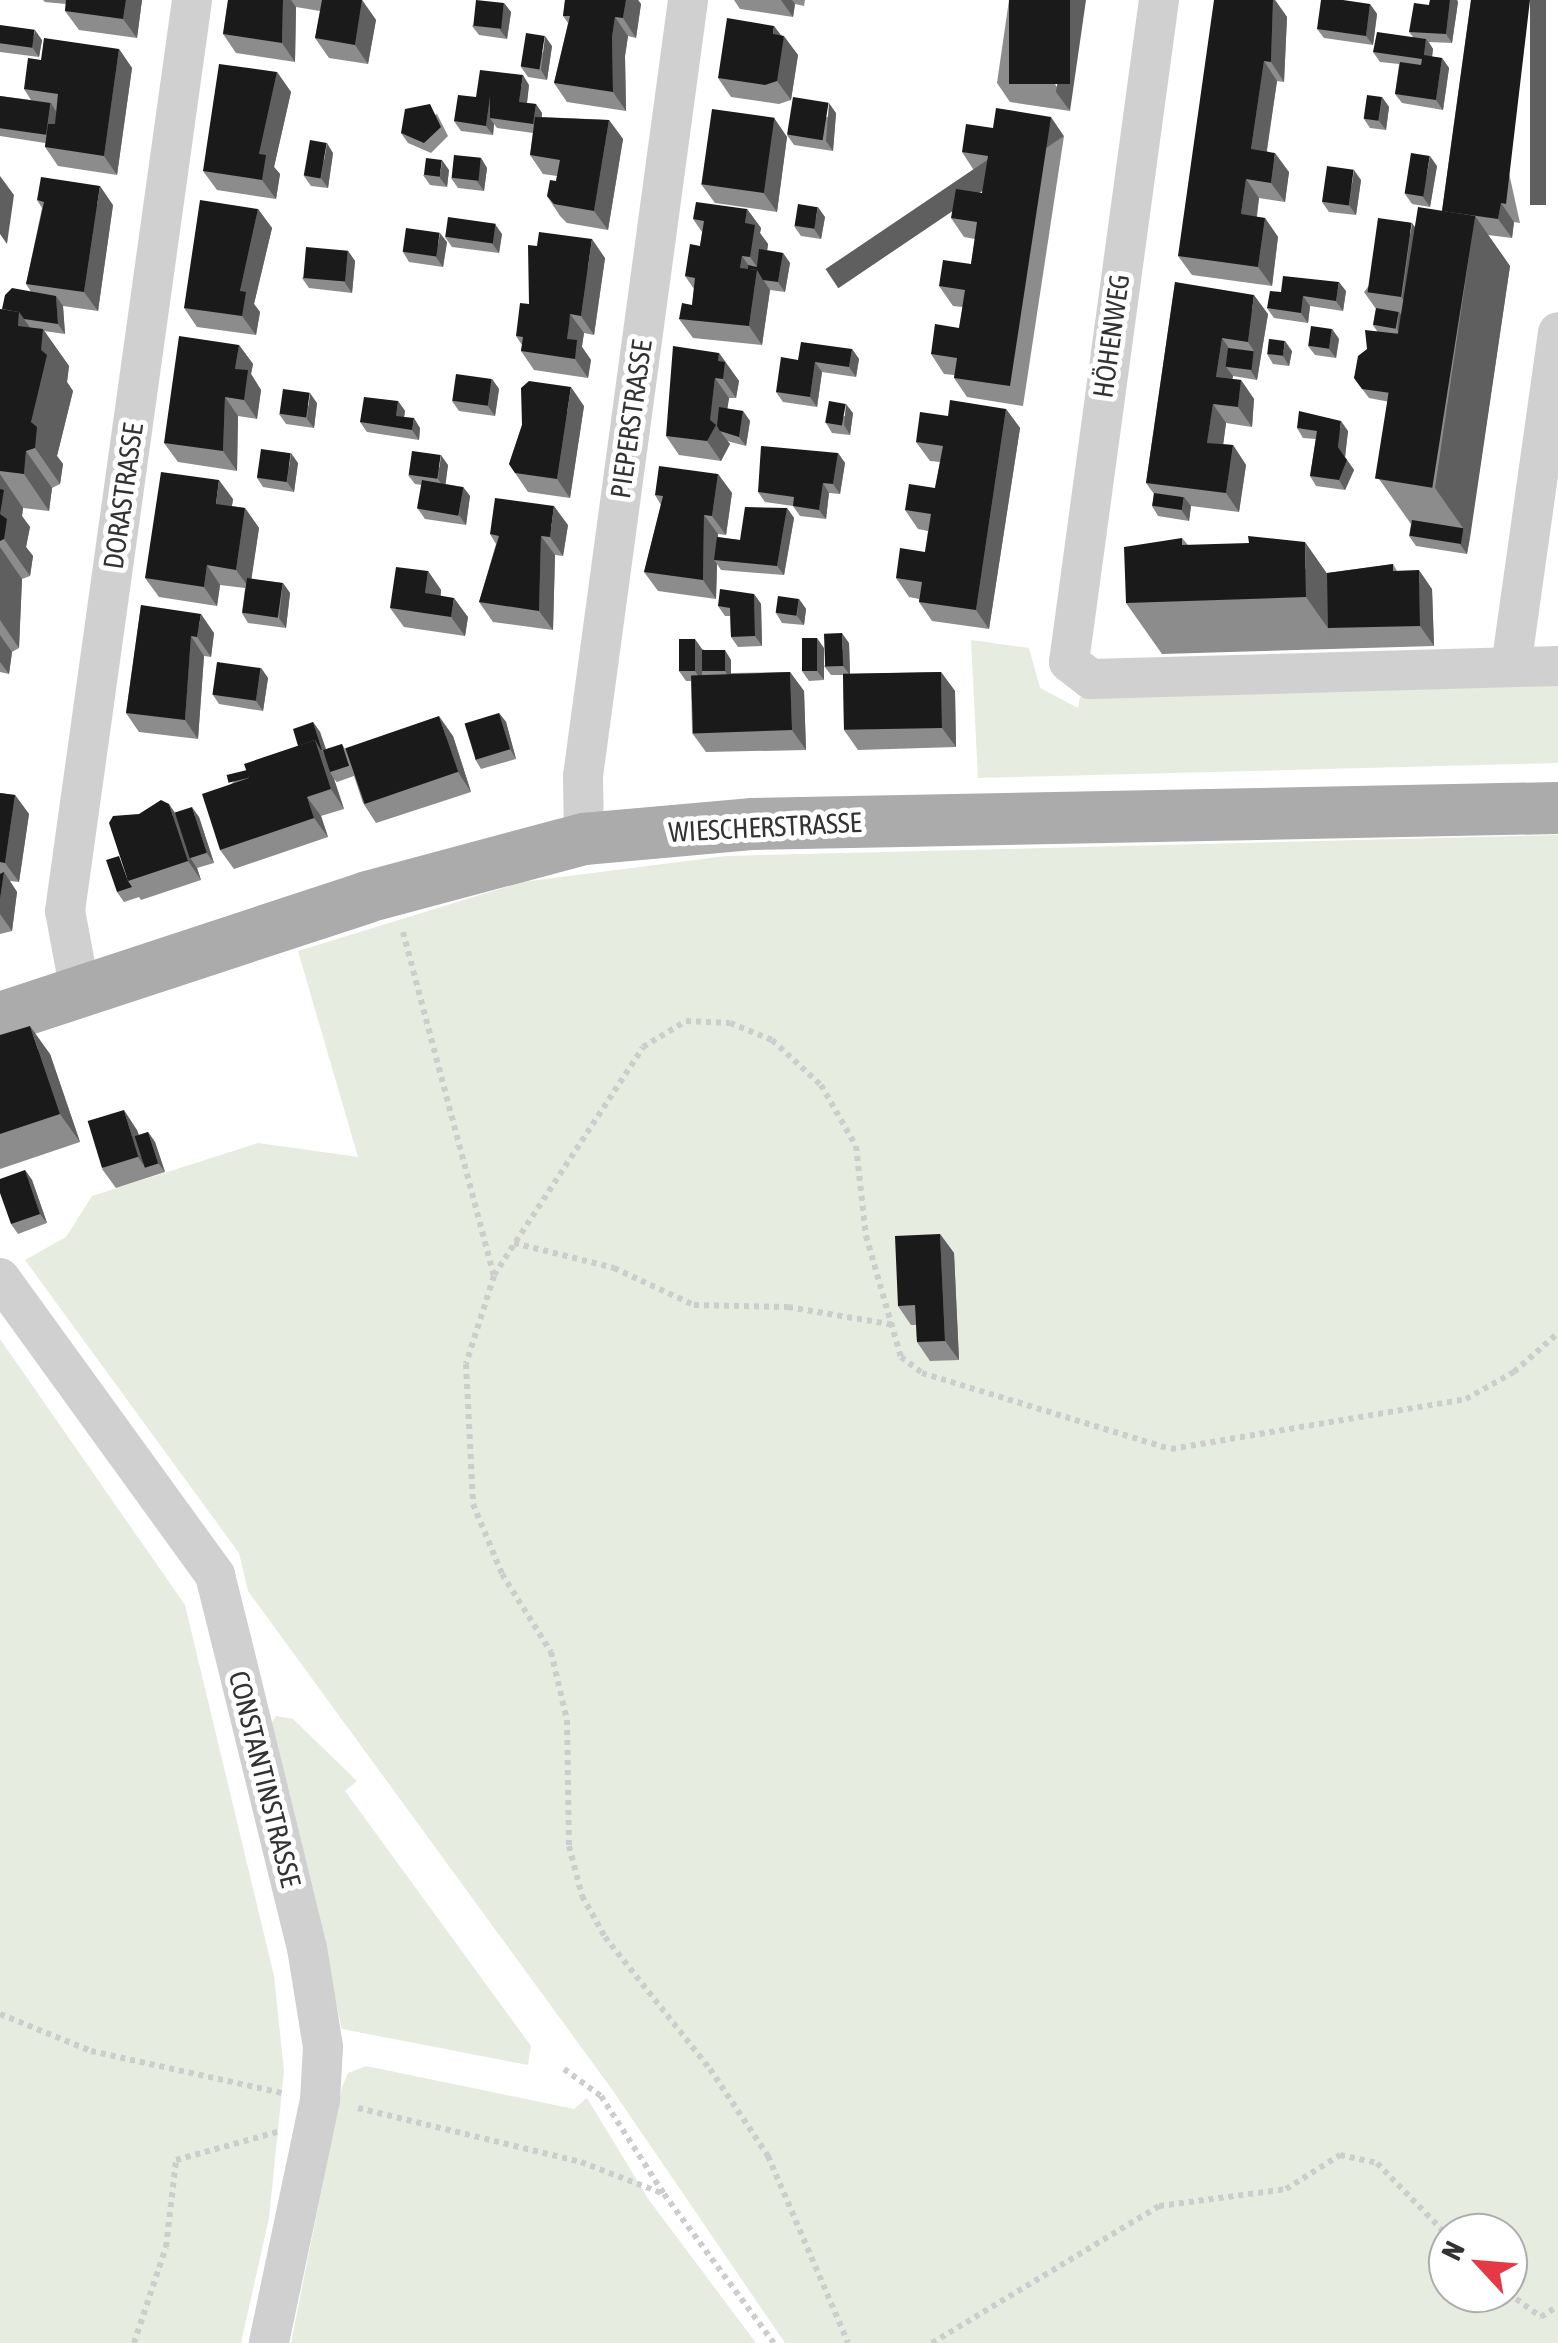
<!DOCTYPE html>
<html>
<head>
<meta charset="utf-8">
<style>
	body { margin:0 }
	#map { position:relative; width:1558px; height:2343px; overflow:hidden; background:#fff; font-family:"Asap Condensed",sans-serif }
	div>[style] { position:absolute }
	.green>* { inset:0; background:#e6ecdf }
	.path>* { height:6px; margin-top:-3px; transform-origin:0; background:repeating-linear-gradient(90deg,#cdcdcd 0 5px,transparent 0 10px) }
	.minor>* { height:40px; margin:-20px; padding:0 20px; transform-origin:20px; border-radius:20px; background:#d0d0d0 }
	.major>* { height:52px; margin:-26px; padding:0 26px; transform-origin:26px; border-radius:26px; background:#ababab }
	.wall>* { inset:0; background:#8c8c8c }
	.shaded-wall>* { inset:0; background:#5f5f5f; transform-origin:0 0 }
	.building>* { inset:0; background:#1a1a1a; transform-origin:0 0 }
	span { translate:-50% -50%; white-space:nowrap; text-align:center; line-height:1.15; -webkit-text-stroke:10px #fff; paint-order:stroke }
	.street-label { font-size:28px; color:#333 }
	.north { position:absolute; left:1428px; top:2213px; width:100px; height:100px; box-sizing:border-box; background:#fff; border:2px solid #adadad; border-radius:50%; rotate:296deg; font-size:28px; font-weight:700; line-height:40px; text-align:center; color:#333 }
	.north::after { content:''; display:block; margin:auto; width:35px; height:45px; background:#e63946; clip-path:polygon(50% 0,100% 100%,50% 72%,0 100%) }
</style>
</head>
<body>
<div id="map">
	<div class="green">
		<div style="clip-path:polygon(971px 640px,1029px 648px,1040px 688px,1078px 708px,1080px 697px,1558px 680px,1558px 763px,978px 778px)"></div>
		<div style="clip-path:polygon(evenodd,1558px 835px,1558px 2343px,785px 2343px,611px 2088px,248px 1591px,239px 1553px,25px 1260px,66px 1237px,92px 1196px,258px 1143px,358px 1157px,298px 951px,522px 882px,726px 856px,1558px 835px,1448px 2233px,1508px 2233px,1508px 2293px,1448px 2293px,1448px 2233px)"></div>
		<div style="clip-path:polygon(0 1339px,185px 1605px,274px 1976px,284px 2071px,269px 2218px,241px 2343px,0 2343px)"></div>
		<div style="clip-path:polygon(276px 1716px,293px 1719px,357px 1781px,345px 1791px,531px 2046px,528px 2065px,342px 2029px,270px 1725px)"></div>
		<div style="clip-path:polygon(366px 2066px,574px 2109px,587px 2098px,649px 2200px,756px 2343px,291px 2343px,342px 2087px,348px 2073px)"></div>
	</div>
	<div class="path">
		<div style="left:403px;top:932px;width:356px;rotate:75.2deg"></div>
		<div style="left:494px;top:1276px;width:92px;rotate:107.7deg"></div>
		<div style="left:466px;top:1364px;width:140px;rotate:87.1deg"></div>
		<div style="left:473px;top:1504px;width:76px;rotate:67.5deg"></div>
		<div style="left:502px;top:1574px;width:92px;rotate:57.9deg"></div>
		<div style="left:551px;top:1652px;width:70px;rotate:76.8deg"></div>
		<div style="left:567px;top:1720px;width:126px;rotate:89.1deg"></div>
		<div style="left:569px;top:1846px;width:52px;rotate:75.4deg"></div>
		<div style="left:582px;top:1896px;width:47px;rotate:60.7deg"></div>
		<div style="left:605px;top:1937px;width:169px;rotate:51.5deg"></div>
		<div style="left:710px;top:2069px;width:105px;rotate:56.3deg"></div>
		<div style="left:768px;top:2156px;width:203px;rotate:66.8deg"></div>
		<div style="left:514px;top:1243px;width:103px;rotate:14deg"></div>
		<div style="left:614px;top:1268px;width:88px;rotate:24.8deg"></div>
		<div style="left:694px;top:1305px;width:94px;rotate:1.2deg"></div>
		<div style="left:788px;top:1307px;width:108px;rotate:9.6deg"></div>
		<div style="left:494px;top:1275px;width:272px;rotate:-56.8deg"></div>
		<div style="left:643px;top:1047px;width:50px;rotate:-31.2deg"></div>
		<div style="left:686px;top:1021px;width:44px;rotate:2.6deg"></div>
		<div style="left:730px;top:1023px;width:45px;rotate:22deg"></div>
		<div style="left:772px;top:1040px;width:67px;rotate:42.6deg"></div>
		<div style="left:821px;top:1085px;width:70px;rotate:60.2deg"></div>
		<div style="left:856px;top:1146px;width:91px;rotate:83.7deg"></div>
		<div style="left:866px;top:1236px;width:126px;rotate:73.9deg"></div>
		<div style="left:901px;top:1357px;width:26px;rotate:37deg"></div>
		<div style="left:922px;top:1373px;width:260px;rotate:17deg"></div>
		<div style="left:1171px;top:1449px;width:299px;rotate:-9.6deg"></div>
		<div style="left:1466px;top:1399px;width:55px;rotate:-29.4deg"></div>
		<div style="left:1514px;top:1372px;width:59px;rotate:-41.6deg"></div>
		<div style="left:0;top:2014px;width:98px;rotate:22.1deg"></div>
		<div style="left:91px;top:2051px;width:196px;rotate:12.4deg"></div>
		<div style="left:564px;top:2069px;width:46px;rotate:36.1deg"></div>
		<div style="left:601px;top:2096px;width:117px;rotate:57.3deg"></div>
		<div style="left:664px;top:2194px;width:185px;rotate:53.6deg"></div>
		<div style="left:358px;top:2108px;width:229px;rotate:13.6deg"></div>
		<div style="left:581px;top:2162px;width:89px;rotate:21.1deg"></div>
		<div style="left:1508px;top:2293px;width:41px;rotate:36deg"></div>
		<div style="left:1541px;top:2317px;width:20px;rotate:-33deg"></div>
		<div style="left:134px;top:2343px;width:101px;rotate:-71.6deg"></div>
		<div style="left:166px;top:2247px;width:88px;rotate:-83.4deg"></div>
		<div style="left:176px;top:2160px;width:105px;rotate:-15.5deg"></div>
		<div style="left:932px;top:2343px;width:265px;rotate:-31.1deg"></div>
		<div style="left:1159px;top:2206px;width:128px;rotate:-7.6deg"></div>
		<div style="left:1286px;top:2189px;width:64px;rotate:-32.2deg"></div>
		<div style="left:1340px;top:2155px;width:38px;rotate:12deg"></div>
		<div style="left:1377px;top:2163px;width:102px;rotate:45.8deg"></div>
	</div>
	<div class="minor">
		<div style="left:1159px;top:0;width:668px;rotate:97.74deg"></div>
		<div style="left:1069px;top:662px;width:28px;rotate:38deg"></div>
		<div style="left:1091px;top:679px;width:467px;rotate:-1.6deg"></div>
		<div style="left:1511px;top:667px;width:338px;rotate:-82deg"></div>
		<div style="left:584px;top:839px;width:63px;rotate:-90.9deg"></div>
		<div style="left:583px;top:776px;width:783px;rotate:-82.29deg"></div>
		<div style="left:80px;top:991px;width:81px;rotate:-100.6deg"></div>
		<div style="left:65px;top:911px;width:920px;rotate:-82.06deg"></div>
		<div style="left:0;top:1278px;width:367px;rotate:54.1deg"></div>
		<div style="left:215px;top:1575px;width:70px;rotate:76deg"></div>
		<div style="left:232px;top:1643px;width:314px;rotate:76.2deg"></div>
		<div style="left:307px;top:1948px;width:100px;rotate:80.8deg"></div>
		<div style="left:323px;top:2047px;width:53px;rotate:93.2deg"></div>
		<div style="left:320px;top:2100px;width:248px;rotate:101.9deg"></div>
	</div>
	<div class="major">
		<div style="left:0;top:1018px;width:386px;rotate:-18.2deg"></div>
		<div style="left:367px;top:897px;width:225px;rotate:-15deg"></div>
		<div style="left:584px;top:839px;width:170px;rotate:-5.1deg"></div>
		<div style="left:753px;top:824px;width:805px;rotate:-1.14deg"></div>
	</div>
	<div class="wall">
		<div style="clip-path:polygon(43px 0,142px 0,137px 38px,79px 30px,65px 11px,66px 4px,45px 2px)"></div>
		<div style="clip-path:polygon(228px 0,362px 0,376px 20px,368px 64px,329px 58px,315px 38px,320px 11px,296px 7px,295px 62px,236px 53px,223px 34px)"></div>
		<div style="clip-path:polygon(565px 0,638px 0,641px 4px,636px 38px,628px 36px,625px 56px,626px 111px,567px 102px,554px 83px,568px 23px,563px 16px)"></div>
		<div style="clip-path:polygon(734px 0,805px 0,804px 6px,795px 4px,793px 17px,740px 9px)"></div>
		<div style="clip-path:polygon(1009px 0,1070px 111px,1010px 102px,997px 83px)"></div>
		<div style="clip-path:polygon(1273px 0,1275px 0,1287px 17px,1284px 82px,1277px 81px,1267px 151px,1289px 172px,1285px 202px,1259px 198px,1257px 217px,1265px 218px,1278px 237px,1272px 286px,1192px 275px,1178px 256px)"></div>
		<div style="clip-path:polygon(1430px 0,1457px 0,1458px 2px,1452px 43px,1429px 42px,1433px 49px,1432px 57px,1442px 58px,1449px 68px,1443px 110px,1402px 103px,1395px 94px,1399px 64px,1380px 62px,1373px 52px,1413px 37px,1409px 32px,1429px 5px)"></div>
		<div style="clip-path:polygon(1471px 0,1520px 223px,1514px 222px,1512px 238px,1488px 235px,1510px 266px,1467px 554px,1416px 546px,1409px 536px,1411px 524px,1379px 479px,1390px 402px,1369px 398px,1354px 378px,1377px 331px,1373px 325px,1376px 309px,1364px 292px,1415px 227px,1442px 211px)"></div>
		<div style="clip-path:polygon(504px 3px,511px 12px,507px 39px,479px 35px,472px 26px)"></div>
		<div style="clip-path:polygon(1370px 4px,1377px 14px,1373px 45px,1324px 38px,1317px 29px)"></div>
		<div style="clip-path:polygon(0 25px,42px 40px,39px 57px,0 52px)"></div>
		<div style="clip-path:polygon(781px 35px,798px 55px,791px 100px,779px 104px,731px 97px,718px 78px)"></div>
		<div style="clip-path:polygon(552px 46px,547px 80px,528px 77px,521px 67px)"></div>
		<div style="clip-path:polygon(119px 49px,132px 68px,117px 175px,58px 166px,45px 147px,45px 143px,0 136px,0 96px,31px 100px,24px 89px,41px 60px)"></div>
		<div style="clip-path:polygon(277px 72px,291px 92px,274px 167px,280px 174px,276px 199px,217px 190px,203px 171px)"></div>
		<div style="clip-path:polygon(529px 85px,527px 103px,536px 104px,542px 113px,542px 117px,609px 120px,623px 139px,608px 230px,567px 223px,560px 216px,547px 196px,556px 181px,557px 176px,543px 174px,530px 155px,533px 133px,497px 128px,494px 124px,493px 135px,461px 131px,454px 121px,476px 97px)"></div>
		<div style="clip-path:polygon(1382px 97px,1389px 107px,1386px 130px,1370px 128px,1364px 119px)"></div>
		<div style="clip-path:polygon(836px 113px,833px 151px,794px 145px,787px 135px)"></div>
		<div style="clip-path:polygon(437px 114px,448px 136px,431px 153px,408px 143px,401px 133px)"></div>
		<div style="clip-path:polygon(774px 118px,787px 137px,777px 212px,715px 203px,701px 184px)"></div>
		<div style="clip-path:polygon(993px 128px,1064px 136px,1023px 406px,967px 397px,954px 378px,954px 375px,944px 374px,931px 354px,959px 328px,963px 307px,953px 306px,939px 286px,971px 264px,975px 239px,964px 237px,951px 218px,982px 193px,985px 173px,975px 172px,962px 152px)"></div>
		<div style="clip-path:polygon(333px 153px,328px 188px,311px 186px,304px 176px)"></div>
		<div style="clip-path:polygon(481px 158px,487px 168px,484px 191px,458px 188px,451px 178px)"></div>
		<div style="clip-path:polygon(1437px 166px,1430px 207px,1412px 204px,1405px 194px)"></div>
		<div style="clip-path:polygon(449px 170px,447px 187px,430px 185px,423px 175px)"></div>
		<div style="clip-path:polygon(1361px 180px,1356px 215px,1329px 212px,1322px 202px)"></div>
		<div style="clip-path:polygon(37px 200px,113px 205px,98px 311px,63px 306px,65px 334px,44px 331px,69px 366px,67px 382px,73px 391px,57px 456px,63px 464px,60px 484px,52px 488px,49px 511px,23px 508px,22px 516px,30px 527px,26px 547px,33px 556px,30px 576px,22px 579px,19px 648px,12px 652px,9px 674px,0 672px,0 309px,2px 309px,31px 292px,26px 284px,42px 208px)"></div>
		<div style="clip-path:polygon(258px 209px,272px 228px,254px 304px,260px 312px,256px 335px,197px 327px,184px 308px)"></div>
		<div style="clip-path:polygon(747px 209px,761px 228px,760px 233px,768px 244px,767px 250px,783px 253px,790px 263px,785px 292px,770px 290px,762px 345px,693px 338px,679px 319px,692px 305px,694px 289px,685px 276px,700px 246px,702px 232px,693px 219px)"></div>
		<div style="clip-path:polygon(825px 217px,821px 239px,801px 236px,794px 226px)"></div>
		<div style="clip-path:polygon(502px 234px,499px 253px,452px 247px,445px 237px)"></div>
		<div style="clip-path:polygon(447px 242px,443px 267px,409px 262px,403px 252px)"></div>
		<div style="clip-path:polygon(348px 251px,355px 261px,352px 293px,309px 288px,302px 278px)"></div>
		<div style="clip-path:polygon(605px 258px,594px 335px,584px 333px,582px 344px,582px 347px,591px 360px,588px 378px,534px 370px,521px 351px,522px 345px,516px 336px,529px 304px)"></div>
		<div style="clip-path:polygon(1175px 282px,1268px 314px,1257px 380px,1233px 376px,1232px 379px,1241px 380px,1254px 399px,1252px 427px,1226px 423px,1223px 444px,1233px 445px,1246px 465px,1239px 512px,1191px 506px,1189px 521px,1158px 516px,1152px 506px,1154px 494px,1146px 483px)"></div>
		<div style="clip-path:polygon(1346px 291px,1343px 311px,1310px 306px,1308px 323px,1274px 318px,1267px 308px,1281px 292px)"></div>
		<div style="clip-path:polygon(1332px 329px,1339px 339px,1336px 358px,1315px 355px,1308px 346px)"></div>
		<div style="clip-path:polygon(239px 345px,253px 364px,251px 374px,261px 390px,257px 419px,238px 416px,237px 471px,178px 462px,164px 443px)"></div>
		<div style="clip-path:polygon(852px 349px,859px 359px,856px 377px,822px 372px,817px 407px,783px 402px,776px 392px,798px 360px)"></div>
		<div style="clip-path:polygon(1292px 351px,1289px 366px,1273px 364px,1267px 354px)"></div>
		<div style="clip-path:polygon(719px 353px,739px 381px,736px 398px,729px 398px,727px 409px,743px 411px,750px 421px,746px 446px,727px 441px,730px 444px,721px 461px,679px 455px,666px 436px)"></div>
		<div style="clip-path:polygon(492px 379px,499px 389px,495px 416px,459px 411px,452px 401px)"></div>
		<div style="clip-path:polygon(398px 401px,405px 411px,404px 417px,420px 428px,419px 440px,367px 432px,360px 422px)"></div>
		<div style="clip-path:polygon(317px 403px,314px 428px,286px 424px,279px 414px)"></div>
		<div style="clip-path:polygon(584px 406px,570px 498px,528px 492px,509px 464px,522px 425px)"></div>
		<div style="clip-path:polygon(1006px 409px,1020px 428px,989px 629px,932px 621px,919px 602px,919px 599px,909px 597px,896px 578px,925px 552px,928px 531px,918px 529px,905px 510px,935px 488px,940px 462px,930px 461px,916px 442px,948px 416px)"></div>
		<div style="clip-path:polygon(853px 413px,850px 435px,832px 433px,826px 423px)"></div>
		<div style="clip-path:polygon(1297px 428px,1348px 431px,1345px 457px,1354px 470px,1345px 490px,1316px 486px,1310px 476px,1316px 439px,1303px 438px)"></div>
		<div style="clip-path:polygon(838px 453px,845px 463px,840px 494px,829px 493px,826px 519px,800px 516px,793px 506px,765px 502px,758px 492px)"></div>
		<div style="clip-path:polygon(298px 463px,294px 492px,263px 487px,257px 478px)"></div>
		<div style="clip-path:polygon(448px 465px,445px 484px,463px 487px,470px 496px,466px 525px,425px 519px,418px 509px,422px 485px,415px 484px,408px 475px)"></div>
		<div style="clip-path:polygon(718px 474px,732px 493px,726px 535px,718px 534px,718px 537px,740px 540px,787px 508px,794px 518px,784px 575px,721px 570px,717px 564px,716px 599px,658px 591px,644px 572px,661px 505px,655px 495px)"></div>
		<div style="clip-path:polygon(233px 499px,232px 506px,245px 508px,259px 528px,251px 579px,283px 583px,290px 593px,286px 628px,248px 623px,242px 613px,245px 588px,220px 585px,217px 606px,159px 597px,145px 578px)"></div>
		<div style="clip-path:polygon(568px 525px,563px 556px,555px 555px,553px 630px,493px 622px,479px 602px,496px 544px,490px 534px)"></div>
		<div style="clip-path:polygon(1182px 538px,1188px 545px,1327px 573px,1393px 564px,1397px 571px,1432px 589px,1434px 646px,1162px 654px,1126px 603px)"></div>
		<div style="clip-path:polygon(428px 571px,441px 590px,441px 596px,468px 617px,465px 636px,404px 627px,390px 608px)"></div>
		<div style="clip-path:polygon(754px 594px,761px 604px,762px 646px,738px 647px,731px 637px,730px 616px,725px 616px,718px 606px)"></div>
		<div style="clip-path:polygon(799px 599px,806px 609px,804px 625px,782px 623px,776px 613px)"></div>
		<div style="clip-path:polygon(141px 605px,214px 633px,211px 657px,204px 656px,198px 739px,139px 732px,126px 713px)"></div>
		<div style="clip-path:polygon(802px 638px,824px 680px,809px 681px,802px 671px)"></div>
		<div style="clip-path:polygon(849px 643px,850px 674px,941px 672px,955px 691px,956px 747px,858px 750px,844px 730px,843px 675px,831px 675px,824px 666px)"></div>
		<div style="clip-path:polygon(702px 649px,731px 660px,731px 673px,790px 672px,804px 691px,806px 750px,706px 752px,692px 733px,691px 681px,686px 681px,679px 671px)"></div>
		<div style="clip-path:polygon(261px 668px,268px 678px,263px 711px,219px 704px,213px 695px)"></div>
		<div style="clip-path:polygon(499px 713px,506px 722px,516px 759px,481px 769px,475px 759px)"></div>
		<div style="clip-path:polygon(313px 722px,320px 732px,326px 749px,342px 744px,345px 749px,453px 736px,471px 792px,376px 823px,363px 803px,354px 776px,337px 782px,334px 779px,344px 809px,321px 816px,328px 837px,234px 869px,220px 850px,230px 785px,247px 770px,298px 746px)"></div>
		<div style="clip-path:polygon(0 793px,15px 795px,29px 814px,19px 882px,10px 881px,17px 892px,12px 931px,0 934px)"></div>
		<div style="clip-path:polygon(175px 813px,199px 817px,214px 863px,197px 868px,201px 880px,141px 900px,139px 897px,124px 902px,117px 892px)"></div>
		<div style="clip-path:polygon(0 1035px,50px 1054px,80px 1142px,0 1169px)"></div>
		<div style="clip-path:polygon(137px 1130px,139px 1135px,148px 1132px,155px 1142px,165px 1172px,116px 1188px,102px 1169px)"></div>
		<div style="clip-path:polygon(25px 1170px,32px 1180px,47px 1223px,18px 1234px,11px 1224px)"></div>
		<div style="clip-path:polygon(940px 1234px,954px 1253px,959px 1360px,930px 1361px,917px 1342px,916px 1325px,911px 1325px,898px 1306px)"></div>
	</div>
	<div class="shaded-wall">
		<div style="clip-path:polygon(126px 0,142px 0,137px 38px,123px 19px)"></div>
		<div style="clip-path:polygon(283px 0,291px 0,296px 7px,295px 62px,282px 43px)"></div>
		<div style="clip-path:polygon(362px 0,376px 20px,368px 64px,355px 45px)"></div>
		<div style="clip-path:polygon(626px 0,638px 0,641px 4px,636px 38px,623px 18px)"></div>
		<div style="clip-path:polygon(781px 0,792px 0,795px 4px,793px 17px)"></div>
		<div style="clip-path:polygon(1070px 0,1086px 0,1070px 111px,1056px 92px)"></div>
		<div style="clip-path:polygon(1273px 0,1275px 0,1287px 17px,1284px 82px,1271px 62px)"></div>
		<div style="clip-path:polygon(1450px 0,1457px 0,1458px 2px,1452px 43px,1446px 34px)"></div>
		<div style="left:1530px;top:0;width:16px;height:205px"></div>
		<div style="clip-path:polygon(504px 3px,511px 12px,507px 39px,500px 30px)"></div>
		<div style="clip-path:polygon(1370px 4px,1377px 14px,1373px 45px,1366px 36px)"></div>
		<div style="clip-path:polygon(615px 17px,628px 36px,625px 56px,626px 111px,613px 92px,612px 37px)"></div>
		<div style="clip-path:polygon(774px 26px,784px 39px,784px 36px,798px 55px,791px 100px,777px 81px,773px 34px)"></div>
		<div style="clip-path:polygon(35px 30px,42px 40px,39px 57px,32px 47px)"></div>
		<div style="clip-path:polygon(545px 36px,552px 46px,547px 80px,541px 70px)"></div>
		<div style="clip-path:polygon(1426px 39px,1433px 49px,1431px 65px,1424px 55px)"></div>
		<div style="clip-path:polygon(119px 49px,132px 68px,117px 175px,104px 156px)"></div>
		<div style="clip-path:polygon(1442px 58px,1449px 68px,1443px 110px,1436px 100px)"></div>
		<div style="clip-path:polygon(1264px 61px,1277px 81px,1264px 168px,1251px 149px)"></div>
		<div style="clip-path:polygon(277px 72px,291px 92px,274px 167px,280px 174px,276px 199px,262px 180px,259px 154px)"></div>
		<div style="clip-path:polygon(523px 75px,529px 85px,526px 111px,519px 102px)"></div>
		<div style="clip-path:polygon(490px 97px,490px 118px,494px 124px,493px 135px,486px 126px)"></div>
		<div style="clip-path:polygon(1382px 97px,1389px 107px,1386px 130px,1379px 121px)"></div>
		<div style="clip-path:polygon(51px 103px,57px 113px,53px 144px,46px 134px)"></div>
		<div style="clip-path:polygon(829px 103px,836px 113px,833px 151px,826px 141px)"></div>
		<div style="clip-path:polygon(536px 104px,542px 113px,540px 134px,533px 124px)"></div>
		<div style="left:1051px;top:117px;width:23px;height:272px;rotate:56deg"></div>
		<div style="clip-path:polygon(774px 118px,787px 137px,777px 212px,763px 192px)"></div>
		<div style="clip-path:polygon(609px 120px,623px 139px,608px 230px,594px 211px)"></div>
		<div style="clip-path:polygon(327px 143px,333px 153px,328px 188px,321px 178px)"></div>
		<div style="clip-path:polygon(1275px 153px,1289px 172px,1285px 202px,1271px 183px)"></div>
		<div style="clip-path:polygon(1430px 156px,1437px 166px,1430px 207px,1423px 197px)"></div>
		<div style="clip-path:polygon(481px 158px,487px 168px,484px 191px,477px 181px)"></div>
		<div style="clip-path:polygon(442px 160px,449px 170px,447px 187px,440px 178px)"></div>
		<div style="clip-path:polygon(1354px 170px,1361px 180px,1356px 215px,1349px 205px)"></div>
		<div style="clip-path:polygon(0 176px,14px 195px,7px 244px,0 234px)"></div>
		<div style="clip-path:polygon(1246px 179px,1259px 198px,1254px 234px,1241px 214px)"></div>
		<div style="clip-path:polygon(100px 186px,113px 205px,98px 311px,84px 292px)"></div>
		<div style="clip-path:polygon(1501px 203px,1514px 222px,1512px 238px,1498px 219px)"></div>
		<div style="clip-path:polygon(818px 207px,825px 217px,821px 239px,814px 229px)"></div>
		<div style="clip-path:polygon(258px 209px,272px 228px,254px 304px,260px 312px,256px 335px,242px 316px,240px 291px)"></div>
		<div style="clip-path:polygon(747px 209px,761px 228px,760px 233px,768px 244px,764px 277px,750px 257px,745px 223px)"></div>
		<div style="clip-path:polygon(1475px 216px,1510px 266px,1470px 538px,1435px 488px)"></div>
		<div style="clip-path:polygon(1265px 218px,1278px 237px,1272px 286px,1258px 267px)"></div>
		<div style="clip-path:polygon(1412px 223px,1426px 242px,1416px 317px,1402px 298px)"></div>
		<div style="clip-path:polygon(495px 224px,502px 234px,499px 253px,492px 243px)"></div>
		<div style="clip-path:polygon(440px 233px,447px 242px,443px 267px,436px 257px)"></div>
		<div style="clip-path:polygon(592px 239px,605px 258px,594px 335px,581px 316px)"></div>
		<div style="clip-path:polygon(348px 251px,355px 261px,352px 293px,345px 283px)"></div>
		<div style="clip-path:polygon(783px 253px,790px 263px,785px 292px,778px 282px)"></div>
		<div style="clip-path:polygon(742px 256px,755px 275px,740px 268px)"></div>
		<div style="clip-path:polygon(757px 270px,770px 290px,762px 345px,749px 326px)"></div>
		<div style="clip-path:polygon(1339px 282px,1346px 291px,1343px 311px,1336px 301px)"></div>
		<div style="clip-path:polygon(1254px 295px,1268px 314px,1257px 380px,1251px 371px,1254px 351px,1248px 342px)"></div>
		<div style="clip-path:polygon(56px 296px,63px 306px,65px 334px,58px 324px)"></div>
		<div style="clip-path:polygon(1303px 296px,1310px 306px,1308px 323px,1301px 313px)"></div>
		<div style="clip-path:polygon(19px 312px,41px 343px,43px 329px,69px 366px,67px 382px,73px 391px,57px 456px,63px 464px,60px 484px,35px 448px,18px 326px)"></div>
		<div style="clip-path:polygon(1399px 312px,1406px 321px,1403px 339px,1397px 329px)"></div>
		<div style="clip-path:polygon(570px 314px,584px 333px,582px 347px,591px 360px,588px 378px,575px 359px,567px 339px)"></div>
		<div style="clip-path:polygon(1332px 329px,1339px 339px,1336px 358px,1329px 349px)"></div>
		<div style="clip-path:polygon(1222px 338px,1235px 357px,1226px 367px,1233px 376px,1230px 396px,1216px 377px)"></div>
		<div style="clip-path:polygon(1285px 341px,1292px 351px,1289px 366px,1283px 356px)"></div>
		<div style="clip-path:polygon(239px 345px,253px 364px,251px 374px,261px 390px,257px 419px,244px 400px,235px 369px)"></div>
		<div style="clip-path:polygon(852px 349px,859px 359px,856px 377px,849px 367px)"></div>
		<div style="clip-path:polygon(719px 353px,739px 381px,736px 398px,723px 379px,718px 361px)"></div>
		<div style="clip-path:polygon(815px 362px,822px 372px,817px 407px,810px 397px)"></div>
		<div style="clip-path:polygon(715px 378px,729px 398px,724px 432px,720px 431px,730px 444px,721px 461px,707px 441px)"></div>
		<div style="clip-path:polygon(492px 379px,499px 389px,495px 416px,488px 406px)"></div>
		<div style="clip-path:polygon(1241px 380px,1254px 399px,1252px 427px,1238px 407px)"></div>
		<div style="clip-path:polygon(571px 387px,584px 406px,570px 498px,557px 479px)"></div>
		<div style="clip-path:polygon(310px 393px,317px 403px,314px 428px,307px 419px)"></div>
		<div style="clip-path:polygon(225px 397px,238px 416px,237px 471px,223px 451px)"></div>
		<div style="clip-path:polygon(398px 401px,405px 411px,403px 425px,396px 416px)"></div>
		<div style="clip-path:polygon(846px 404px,853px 413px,850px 435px,844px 425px)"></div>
		<div style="clip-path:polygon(1213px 404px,1226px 423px,1221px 462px,1207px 443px)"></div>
		<div style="clip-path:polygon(1006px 409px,1020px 428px,989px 629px,976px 610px)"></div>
		<div style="clip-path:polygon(743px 411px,750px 421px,746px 446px,739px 437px)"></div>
		<div style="clip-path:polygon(414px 418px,420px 428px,419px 440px,412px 430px)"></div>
		<div style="clip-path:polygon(1341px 421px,1348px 431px,1345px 457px,1338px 447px)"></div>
		<div style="clip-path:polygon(1233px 445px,1246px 465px,1239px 512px,1226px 493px)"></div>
		<div style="clip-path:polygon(26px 451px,52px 488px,49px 511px,24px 474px)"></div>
		<div style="clip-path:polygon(291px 453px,298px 463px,294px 492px,287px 482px)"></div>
		<div style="clip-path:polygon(838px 453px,845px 463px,840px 494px,833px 484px)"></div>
		<div style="clip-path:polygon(441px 455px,448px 465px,445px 489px,438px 479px)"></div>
		<div style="clip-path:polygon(1347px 460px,1354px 470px,1345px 490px,1339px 480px)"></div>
		<div style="clip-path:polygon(0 474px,23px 508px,22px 516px,30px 527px,26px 547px,33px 556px,30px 576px,4px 539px,0 514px)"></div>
		<div style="clip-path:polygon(718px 474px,732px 493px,726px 535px,712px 516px)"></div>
		<div style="clip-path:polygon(219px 480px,233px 499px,229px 523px,216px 504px)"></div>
		<div style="clip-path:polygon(823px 483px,829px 493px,826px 519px,819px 510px)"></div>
		<div style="clip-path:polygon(463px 487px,470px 496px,466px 525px,459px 515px)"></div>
		<div style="clip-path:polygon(1184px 497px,1191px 506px,1189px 521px,1182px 511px)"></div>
		<div style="clip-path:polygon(554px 506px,568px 525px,563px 556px,550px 537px)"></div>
		<div style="clip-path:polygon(245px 508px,259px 528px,250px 589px,236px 570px)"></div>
		<div style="clip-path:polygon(787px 508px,794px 518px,784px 575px,777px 566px)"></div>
		<div style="clip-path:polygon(704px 515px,718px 534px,717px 560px,714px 560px,717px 564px,716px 599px,703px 580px)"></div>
		<div style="clip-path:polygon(1463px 528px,1470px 538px,1467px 554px,1460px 544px)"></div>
		<div style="clip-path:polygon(541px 536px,555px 555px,553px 630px,539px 611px)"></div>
		<div style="clip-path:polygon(1305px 542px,1340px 592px,1328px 628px,1342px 648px,1306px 597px)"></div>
		<div style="clip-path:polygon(0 547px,22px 579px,19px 648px,0 620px)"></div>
		<div style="clip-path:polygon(207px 565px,220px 585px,217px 606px,204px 587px)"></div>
		<div style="clip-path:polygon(1419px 570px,1432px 589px,1434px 646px,1420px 626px)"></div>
		<div style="clip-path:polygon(428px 571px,441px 590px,438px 612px,425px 593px)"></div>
		<div style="clip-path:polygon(283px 583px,290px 593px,286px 628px,279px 618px)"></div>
		<div style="clip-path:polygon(754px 594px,761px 604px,762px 646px,755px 636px)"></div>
		<div style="clip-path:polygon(454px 598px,468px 617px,465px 636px,451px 617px)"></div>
		<div style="clip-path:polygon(799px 599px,806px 609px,804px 625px,797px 616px)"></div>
		<div style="clip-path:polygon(201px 614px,214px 633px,211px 657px,197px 637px)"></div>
		<div style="clip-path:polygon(842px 633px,849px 643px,850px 675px,843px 666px)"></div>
		<div style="clip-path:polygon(0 635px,12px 652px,9px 674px,0 662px)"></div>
		<div style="clip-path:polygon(191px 636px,204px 656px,198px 739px,185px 720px)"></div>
		<div style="clip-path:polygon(817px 638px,824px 648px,824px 680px,817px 671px)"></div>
		<div style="clip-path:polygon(695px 639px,702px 649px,702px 681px,695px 671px)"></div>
		<div style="clip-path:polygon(725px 650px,731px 660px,731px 680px,725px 671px)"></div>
		<div style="clip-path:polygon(261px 668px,268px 678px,263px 711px,256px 701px)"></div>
		<div style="clip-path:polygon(790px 672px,804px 691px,806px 750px,792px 730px)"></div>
		<div style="clip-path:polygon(941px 672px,955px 691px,956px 747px,942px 728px)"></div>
		<div style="clip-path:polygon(499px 713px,506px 722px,516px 759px,510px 749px)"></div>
		<div style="clip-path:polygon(439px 716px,453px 736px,471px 792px,458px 772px)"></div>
		<div style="clip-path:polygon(313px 722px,320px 732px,329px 759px,322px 750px)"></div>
		<div style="clip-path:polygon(315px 740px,328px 760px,330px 772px,334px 779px,344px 809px,331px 789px)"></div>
		<div style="clip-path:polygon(15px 795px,29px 814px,19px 882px,5px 863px)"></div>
		<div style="clip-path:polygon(307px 797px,321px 816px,328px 837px,314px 818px)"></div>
		<div style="clip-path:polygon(169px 804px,182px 823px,191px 859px,197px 868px,201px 880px,188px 861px)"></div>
		<div style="clip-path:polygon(192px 807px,199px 817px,214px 863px,207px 853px)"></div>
		<div style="clip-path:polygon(4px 872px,17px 892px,12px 931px,0 914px,0 899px)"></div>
		<div style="clip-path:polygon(30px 1026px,50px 1054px,80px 1142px,60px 1114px)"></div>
		<div style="clip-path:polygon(124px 1110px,137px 1130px,148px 1166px,145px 1167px,138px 1157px)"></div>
		<div style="clip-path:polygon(148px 1132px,155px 1142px,165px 1172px,158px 1163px)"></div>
		<div style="clip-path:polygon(25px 1170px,32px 1180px,47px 1223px,40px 1214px)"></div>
		<div style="clip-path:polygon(940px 1234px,954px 1253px,959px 1360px,945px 1341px)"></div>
	</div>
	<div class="building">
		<div style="clip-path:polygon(66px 0,126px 0,123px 19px,65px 11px)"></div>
		<div style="clip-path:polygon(228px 0,283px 0,282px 43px,223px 34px)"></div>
		<div style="clip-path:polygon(322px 0,362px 0,355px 45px,315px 38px)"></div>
		<div style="left:476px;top:0;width:28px;height:26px;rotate:6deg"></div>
		<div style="clip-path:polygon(565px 0,626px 0,623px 18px,615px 17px,612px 37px,613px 92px,554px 83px,570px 16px,563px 16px)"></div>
		<div style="left:1009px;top:0;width:61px;height:84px"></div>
		<div style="clip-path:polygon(1214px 0,1273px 0,1271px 62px,1264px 61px,1251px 149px,1275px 153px,1271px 183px,1246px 179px,1241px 214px,1265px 218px,1258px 267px,1178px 256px)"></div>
		<div style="clip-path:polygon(1321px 0,1343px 0,1370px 4px,1366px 36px,1317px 29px)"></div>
		<div style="clip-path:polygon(1430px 0,1450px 0,1446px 34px,1409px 32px,1414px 3px,1429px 5px)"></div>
		<div style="clip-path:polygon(1471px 0,1530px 0,1506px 204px,1501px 203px,1498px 219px,1442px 211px)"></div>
		<div style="clip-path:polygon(727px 18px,774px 26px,773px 34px,784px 36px,777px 81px,765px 85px,718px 78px)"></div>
		<div style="left:0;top:25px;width:35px;height:18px;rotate:8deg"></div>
		<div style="clip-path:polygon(1377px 32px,1426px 39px,1424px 55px,1442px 58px,1436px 100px,1395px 94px,1400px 62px,1421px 65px,1422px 59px,1373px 52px)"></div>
		<div style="left:526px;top:33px;width:19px;height:34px;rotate:9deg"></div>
		<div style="clip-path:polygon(44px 38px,119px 49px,104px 156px,45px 147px,48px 124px,55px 124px,58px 94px,24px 89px,28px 58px,41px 60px)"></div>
		<div style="clip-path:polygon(219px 64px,277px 72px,259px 154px,266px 155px,262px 180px,203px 171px)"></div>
		<div style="clip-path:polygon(480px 70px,523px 75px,519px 102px,536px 104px,533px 124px,490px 118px,490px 97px,486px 126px,454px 121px,458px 95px,476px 97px)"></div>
		<div style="left:1367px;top:95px;width:15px;height:24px;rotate:8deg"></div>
		<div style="left:0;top:96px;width:51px;height:32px;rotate:8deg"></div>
		<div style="left:793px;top:97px;width:36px;height:38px;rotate:9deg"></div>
		<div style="clip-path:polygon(430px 104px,441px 127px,424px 143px,401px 133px,405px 109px)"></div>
		<div style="clip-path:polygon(996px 108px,1051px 117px,1010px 386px,954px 378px,957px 358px,931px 354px,935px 324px,959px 328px,965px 290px,939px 286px,943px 260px,971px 264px,977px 222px,951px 218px,956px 189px,982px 193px,988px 156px,962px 152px,966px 124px,993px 128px)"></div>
		<div style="left:712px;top:109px;width:63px;height:76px;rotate:8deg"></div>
		<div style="clip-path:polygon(535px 117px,609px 120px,594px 211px,554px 204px,547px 196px,550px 180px,556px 181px,560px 160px,530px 155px)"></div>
		<div style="left:310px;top:140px;width:17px;height:36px;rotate:10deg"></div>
		<div style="left:1411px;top:153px;width:19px;height:41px;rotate:9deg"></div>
		<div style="left:454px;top:155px;width:27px;height:23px;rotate:6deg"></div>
		<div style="left:426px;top:158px;width:16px;height:17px;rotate:7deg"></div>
		<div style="left:1327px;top:166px;width:27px;height:36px;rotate:8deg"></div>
		<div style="clip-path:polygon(41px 177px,100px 186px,84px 292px,26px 284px,44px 202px,37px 200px)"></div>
		<div style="clip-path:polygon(200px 200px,258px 209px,240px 291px,246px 292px,242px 316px,184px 308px)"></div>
		<div style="clip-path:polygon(696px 202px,747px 209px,745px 223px,755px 225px,750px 257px,742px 256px,740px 268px,757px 270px,749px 326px,679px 319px,682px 303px,692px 305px,695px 278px,685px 276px,690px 244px,700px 246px,704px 221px,693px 219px)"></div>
		<div style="left:798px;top:204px;width:20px;height:22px;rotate:9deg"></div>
		<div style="left:1418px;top:207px;width:58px;height:275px;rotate:9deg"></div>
		<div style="left:448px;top:217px;width:48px;height:20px;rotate:8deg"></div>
		<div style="left:1378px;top:218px;width:34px;height:75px;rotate:8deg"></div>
		<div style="left:406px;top:228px;width:34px;height:24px;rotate:8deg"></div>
		<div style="clip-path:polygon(539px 232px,592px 239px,581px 316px,570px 314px,569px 325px,567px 339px,577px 340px,575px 359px,521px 351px,523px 337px,516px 336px,520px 303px,529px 304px,528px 245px,537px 246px)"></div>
		<div style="left:306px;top:247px;width:42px;height:31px;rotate:5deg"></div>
		<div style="clip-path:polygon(759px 249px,783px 253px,778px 282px,763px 280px,757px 270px,748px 269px,748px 265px,757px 267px)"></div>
		<div style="clip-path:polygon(1283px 276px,1339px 282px,1336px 301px,1303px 296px,1301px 313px,1267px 308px,1270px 291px,1281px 292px)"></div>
		<div style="clip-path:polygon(1175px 282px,1254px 295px,1248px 342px,1222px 338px,1216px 377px,1241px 380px,1238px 407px,1213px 404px,1207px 443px,1233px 445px,1226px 493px,1146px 483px)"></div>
		<div style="clip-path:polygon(12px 288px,56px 296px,58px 324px,24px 319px,19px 312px,2px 309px,5px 295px)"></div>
		<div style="left:1376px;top:308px;width:23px;height:17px;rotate:10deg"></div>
		<div style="clip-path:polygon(0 309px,19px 312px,18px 326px,43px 329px,41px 350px,47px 355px,31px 422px,37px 427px,35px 448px,26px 451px,24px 474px,0 471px)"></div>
		<div style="left:1311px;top:326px;width:21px;height:20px;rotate:8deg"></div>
		<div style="clip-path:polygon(1365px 330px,1400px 334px,1391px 393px,1362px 389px,1354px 378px,1358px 356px,1367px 349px)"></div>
		<div style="clip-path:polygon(179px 336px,239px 345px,235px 369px,248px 370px,244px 400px,225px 397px,223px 451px,164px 443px)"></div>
		<div style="left:1269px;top:339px;width:16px;height:15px;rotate:7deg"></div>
		<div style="clip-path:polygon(801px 342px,852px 349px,849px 367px,815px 362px,810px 397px,776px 392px,781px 357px,798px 360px)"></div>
		<div style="clip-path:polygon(673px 346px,719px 353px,718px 361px,725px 362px,723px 379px,715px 378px,710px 420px,716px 425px,707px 441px,666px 436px)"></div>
		<div style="left:1228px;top:348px;width:26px;height:19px;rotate:7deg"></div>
		<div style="left:456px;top:374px;width:36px;height:27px;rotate:8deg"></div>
		<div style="clip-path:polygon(529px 381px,571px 387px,557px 479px,515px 473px,509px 464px,522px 425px,521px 388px)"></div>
		<div style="left:283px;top:389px;width:27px;height:25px;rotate:8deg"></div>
		<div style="clip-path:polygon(364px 397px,398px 401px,396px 416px,414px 418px,412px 430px,360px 422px)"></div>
		<div style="clip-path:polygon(950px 400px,1006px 409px,976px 610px,919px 602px,922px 582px,896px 578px,900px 548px,925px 552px,931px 514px,905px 510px,909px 484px,935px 488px,943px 446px,916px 442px,920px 412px,948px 416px)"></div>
		<div style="left:829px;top:401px;width:17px;height:22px;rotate:10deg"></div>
		<div style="clip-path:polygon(719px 407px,743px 411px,739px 437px,720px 431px,717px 426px)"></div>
		<div style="clip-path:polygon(1299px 411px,1341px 421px,1338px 447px,1347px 460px,1339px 480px,1310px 476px,1317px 431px,1297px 428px)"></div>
		<div style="clip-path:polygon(761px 446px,838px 453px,833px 484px,823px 483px,819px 510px,793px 506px,794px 497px,758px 492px)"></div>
		<div style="left:261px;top:449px;width:30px;height:29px;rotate:8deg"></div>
		<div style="left:412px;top:451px;width:29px;height:24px;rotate:8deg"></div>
		<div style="clip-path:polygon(659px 466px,718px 474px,712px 516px,704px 515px,703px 580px,644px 572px,663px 496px,655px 495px)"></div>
		<div style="clip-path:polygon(161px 472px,219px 480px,216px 504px,245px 508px,236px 570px,207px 565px,204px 587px,145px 578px)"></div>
		<div style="left:422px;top:480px;width:42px;height:29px;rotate:10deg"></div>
		<div style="clip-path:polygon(0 489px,4px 490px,0 514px,7px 519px,4px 539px,0 541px)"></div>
		<div style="left:1154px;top:493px;width:30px;height:13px;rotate:8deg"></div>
		<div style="clip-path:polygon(495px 498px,554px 506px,550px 537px,541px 536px,539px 611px,479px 602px,499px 536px,490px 534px)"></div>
		<div style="clip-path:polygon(745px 507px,787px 508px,777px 566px,714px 560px,717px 537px,740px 540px)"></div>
		<div style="left:1412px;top:520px;width:52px;height:16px;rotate:9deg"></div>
		<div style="clip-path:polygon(1248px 536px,1305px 542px,1306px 597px,1126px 603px,1124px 547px,1182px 538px,1182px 545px,1249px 543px)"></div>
		<div style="clip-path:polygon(1393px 564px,1393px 571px,1419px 570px,1420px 626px,1328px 628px,1327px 573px)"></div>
		<div style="clip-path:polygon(396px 567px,428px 571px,425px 593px,454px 598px,451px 617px,390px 608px)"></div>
		<div style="left:247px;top:578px;width:36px;height:35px;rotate:8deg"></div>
		<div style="clip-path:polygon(720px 589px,754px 594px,755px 636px,731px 637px,730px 608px,718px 606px)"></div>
		<div style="left:778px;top:596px;width:21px;height:17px;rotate:8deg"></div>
		<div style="clip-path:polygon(141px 605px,201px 614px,197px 637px,191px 636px,185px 720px,126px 713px)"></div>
		<div style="left:842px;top:633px;width:33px;height:18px;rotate:88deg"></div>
		<div style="left:802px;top:638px;width:15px;height:33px"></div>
		<div style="left:695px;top:639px;width:32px;height:16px;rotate:90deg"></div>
		<div style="left:702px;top:650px;width:23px;height:21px"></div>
		<div style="left:217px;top:662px;width:44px;height:33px;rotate:8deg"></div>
		<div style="left:790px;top:672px;width:58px;height:99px;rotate:88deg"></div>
		<div style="left:941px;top:672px;width:56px;height:98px;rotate:89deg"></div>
		<div style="left:499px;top:713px;width:38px;height:36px;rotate:73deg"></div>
		<div style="left:439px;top:716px;width:59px;height:99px;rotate:71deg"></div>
		<div style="clip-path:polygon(313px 722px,322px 750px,321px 750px,315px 740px,298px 746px,293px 729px)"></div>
		<div style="clip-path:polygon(315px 740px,331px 789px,307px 797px,314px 818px,220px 850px,202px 794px,249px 778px,244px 764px)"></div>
		<div style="left:342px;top:744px;width:23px;height:20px;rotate:72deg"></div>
		<div style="left:247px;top:770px;width:8px;height:21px;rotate:76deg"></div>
		<div style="clip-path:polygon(0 793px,15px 795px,5px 863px,0 862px)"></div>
		<div style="clip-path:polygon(161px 800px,169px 804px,188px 861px,128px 881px,109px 823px,113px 816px,139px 814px)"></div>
		<div style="left:192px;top:807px;width:48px;height:18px;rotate:72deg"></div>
		<div style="clip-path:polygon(119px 856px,128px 881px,132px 887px,117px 892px,106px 860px)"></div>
		<div style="clip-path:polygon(4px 872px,0 899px,0 874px)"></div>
		<div style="clip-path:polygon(30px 1026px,60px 1114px,0 1134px,0 1035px)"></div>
		<div style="left:124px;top:1110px;width:49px;height:38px;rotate:73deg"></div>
		<div style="left:148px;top:1132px;width:33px;height:14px;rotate:72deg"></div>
		<div style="clip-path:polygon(25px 1170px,40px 1214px,11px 1224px,0 1193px,0 1179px)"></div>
		<div style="clip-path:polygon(940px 1234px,945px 1341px,917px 1342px,915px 1305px,898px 1306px,895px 1236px)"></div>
	</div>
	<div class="street-label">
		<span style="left:1111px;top:336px;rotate:-82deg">HÖHENWEG</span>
		<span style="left:631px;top:419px;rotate:-82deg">PIEPERSTRASSE</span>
		<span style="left:123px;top:496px;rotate:-82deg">DORASTRASSE</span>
		<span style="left:765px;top:827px;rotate:-3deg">WIESCHERSTRASSE</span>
		<span style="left:265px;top:1779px;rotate:76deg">CONSTANTINSTRASSE</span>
	</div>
	<div class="north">N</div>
</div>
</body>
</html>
